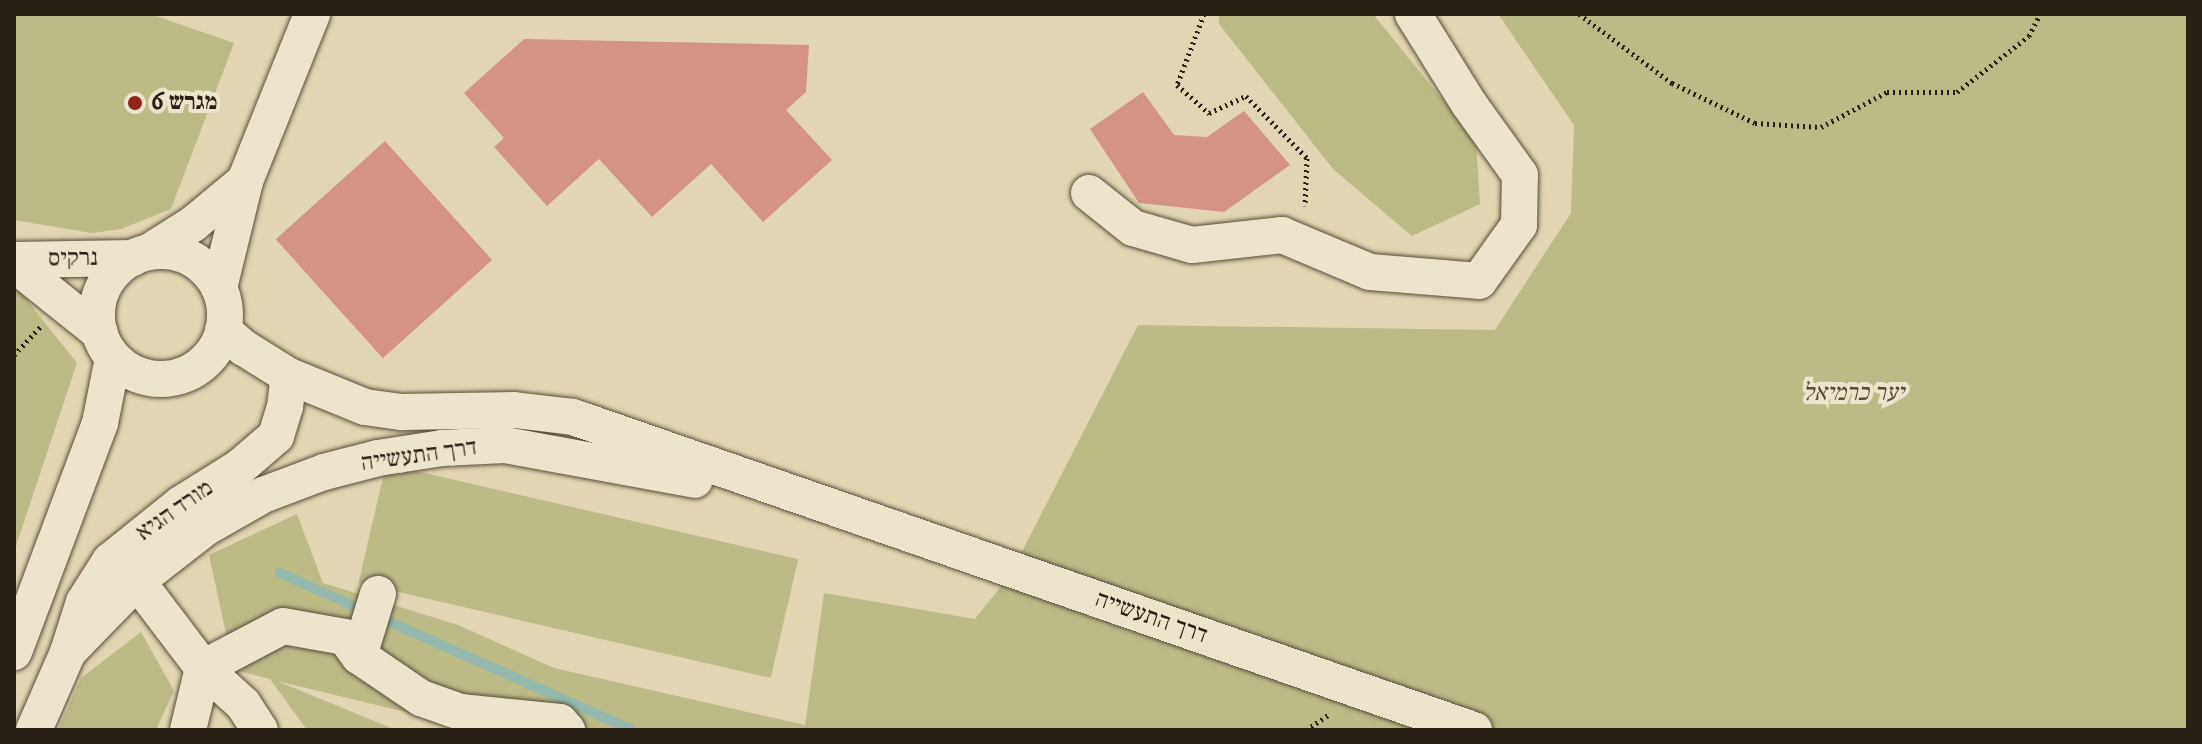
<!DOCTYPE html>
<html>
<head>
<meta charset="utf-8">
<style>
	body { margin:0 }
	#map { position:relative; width:2202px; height:744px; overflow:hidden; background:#e2d5b1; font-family:"IM FELL DW Pica","Frank Ruhl Libre",serif }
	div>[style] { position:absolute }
	.green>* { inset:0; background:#bcbb86; transform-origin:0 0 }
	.stream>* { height:10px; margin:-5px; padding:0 5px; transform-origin:5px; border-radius:5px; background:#95b8ad }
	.building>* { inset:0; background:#d59385; transform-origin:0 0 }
	.path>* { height:5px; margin-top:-2.5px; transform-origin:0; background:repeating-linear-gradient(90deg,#292015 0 2px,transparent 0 6px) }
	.roads { filter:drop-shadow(0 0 2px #574d3c) drop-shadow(0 0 2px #574d3c) }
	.minor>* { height:36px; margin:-18px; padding:0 18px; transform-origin:18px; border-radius:18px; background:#ece4cc }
	.minor>.ring { margin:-18px; padding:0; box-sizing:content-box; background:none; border:36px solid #ece4cc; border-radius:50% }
	.dots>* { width:22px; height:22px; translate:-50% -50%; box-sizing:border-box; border:4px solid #ece4cc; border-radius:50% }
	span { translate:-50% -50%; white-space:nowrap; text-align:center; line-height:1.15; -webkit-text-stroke:8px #ece4cc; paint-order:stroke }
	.poi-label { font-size:24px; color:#292015; font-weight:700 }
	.left { translate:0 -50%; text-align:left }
	.street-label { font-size:24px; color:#292015 }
	.park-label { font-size:24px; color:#554e37; font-style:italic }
	.frame { position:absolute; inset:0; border:16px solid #292015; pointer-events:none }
</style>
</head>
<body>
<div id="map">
	<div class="green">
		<div style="clip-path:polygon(14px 14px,150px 14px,234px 43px,171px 209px,121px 229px,92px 233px,14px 220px)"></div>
		<div style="clip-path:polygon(1219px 14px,1373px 14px,1476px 141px,1480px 204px,1412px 236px,1333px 169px,1219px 24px)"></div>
		<div style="clip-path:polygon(1498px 14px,2188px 14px,2188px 730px,480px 730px,277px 681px,396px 730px,307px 730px,270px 679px,234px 670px,209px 555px,297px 514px,323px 583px,458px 625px,554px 668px,805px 725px,824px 593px,975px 619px,1010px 575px,1138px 325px,1495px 330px,1571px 213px,1574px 125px)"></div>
		<div style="clip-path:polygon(14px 284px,77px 363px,14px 552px)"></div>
		<div style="left:386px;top:464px;width:423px;height:122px;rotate:13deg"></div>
		<div style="clip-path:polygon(141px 632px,174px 691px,156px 730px,58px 730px,81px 678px)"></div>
	</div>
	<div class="stream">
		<div style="left:280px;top:573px;width:385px;rotate:24deg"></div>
	</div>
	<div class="building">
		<div style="clip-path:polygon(524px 39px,809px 45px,806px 92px,786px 110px,832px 160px,763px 222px,711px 164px,652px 217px,599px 159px,547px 206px,494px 147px,504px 138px,464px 93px)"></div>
		<div style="clip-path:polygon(1143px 92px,1174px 135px,1207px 137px,1244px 111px,1290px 165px,1224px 212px,1139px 203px,1090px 129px)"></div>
		<div style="left:385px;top:141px;width:160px;height:147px;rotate:48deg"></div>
	</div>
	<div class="path">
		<div style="left:1204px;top:14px;width:76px;rotate:110.8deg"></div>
		<div style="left:1177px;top:85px;width:43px;rotate:41.2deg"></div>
		<div style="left:1209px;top:113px;width:41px;rotate:-24.7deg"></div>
		<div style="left:1246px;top:96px;width:87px;rotate:45.5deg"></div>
		<div style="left:1307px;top:158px;width:48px;rotate:92.4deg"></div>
		<div style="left:1579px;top:14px;width:116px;rotate:36.6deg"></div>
		<div style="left:1672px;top:83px;width:92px;rotate:25.7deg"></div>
		<div style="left:1755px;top:123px;width:66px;rotate:3.5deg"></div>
		<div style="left:1821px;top:127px;width:75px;rotate:-27.9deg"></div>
		<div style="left:1887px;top:92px;width:70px"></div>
		<div style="left:1957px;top:92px;width:91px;rotate:-37.9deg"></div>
		<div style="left:2029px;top:36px;width:25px;rotate:-63deg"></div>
		<div style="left:14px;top:355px;width:40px;rotate:-47deg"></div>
		<div style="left:1306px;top:730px;width:27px;rotate:-34deg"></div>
	</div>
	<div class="roads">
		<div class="minor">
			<div style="left:1089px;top:193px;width:56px;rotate:38.5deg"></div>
			<div style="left:1133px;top:228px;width:61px;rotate:16.1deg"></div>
			<div style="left:1192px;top:245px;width:91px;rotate:-6.3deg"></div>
			<div style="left:1282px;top:235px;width:95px;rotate:22.8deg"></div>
			<div style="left:1370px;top:272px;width:109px;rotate:4.7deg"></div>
			<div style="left:1479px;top:281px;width:69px;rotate:-54.5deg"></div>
			<div style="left:1519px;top:225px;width:50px;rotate:-88.9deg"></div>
			<div style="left:1520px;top:175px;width:87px;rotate:-125.7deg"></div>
			<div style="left:1469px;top:104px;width:106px;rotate:-121.9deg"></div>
			<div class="ring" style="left:97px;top:251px;width:92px;height:92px"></div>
			<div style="left:149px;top:252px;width:52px;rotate:-32.5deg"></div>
			<div style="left:193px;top:224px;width:67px;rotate:-39.6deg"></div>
			<div style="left:14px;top:260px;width:119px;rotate:-1deg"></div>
			<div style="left:14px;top:264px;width:110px;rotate:38.7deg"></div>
			<div style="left:219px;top:288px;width:110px;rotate:-76.3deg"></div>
			<div style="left:245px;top:181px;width:180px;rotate:-68.1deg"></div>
			<div style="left:223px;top:330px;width:28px;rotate:41deg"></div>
			<div style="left:244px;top:348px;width:53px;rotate:31.9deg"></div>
			<div style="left:289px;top:376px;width:82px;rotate:22.2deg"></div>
			<div style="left:365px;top:407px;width:37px;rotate:8deg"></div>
			<div style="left:402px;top:412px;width:112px;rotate:-1deg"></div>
			<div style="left:514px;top:410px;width:59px;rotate:6.8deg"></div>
			<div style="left:573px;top:417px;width:954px;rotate:19.16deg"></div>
			<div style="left:137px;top:581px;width:109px;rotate:52.8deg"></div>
			<div style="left:203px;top:668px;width:54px;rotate:42deg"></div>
			<div style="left:243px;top:704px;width:31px;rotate:57deg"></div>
			<div style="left:14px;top:652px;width:245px;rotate:-69.4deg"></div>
			<div style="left:100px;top:423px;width:66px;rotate:-78.7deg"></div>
			<div style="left:68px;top:652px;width:99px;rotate:-45.8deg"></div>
			<div style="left:137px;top:581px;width:86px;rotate:-37.9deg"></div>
			<div style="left:205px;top:528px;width:67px;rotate:-29.6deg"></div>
			<div style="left:263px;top:495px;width:65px;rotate:-20.7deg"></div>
			<div style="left:324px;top:472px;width:56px;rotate:-14.5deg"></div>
			<div style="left:378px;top:458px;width:65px;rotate:-8.9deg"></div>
			<div style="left:442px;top:448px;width:63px;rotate:-2.7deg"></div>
			<div style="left:505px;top:445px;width:193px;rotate:10.4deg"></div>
			<div style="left:359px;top:656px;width:75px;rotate:34.1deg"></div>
			<div style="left:421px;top:698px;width:41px;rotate:19.7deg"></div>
			<div style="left:460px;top:712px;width:100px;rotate:5.7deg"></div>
			<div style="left:560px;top:722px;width:11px;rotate:49deg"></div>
			<div style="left:203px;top:668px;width:90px;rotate:-27.7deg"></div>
			<div style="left:283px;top:626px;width:63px;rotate:10.1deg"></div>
			<div style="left:345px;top:637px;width:24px;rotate:54deg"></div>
			<div style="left:359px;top:656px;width:65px;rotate:-73deg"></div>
			<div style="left:34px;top:730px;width:85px;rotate:-66.4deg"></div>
			<div style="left:68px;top:652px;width:52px;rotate:-72.3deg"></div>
			<div style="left:84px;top:602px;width:49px;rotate:-57.6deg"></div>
			<div style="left:110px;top:561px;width:91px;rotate:-38.8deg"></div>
			<div style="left:181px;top:504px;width:70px;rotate:-32.1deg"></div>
			<div style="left:240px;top:467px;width:48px;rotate:-40.7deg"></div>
			<div style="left:276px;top:436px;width:30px;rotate:-73deg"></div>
			<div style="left:285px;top:407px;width:31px;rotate:-83deg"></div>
			<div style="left:188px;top:730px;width:64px;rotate:-76.4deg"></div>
		</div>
	</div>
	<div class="dots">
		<div style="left:135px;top:103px;background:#8f2418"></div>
	</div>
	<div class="poi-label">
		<span class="left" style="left:151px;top:103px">מגרש 6</span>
	</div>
	<div class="street-label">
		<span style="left:73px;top:259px;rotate:-1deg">נרקיס</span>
		<span style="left:419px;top:456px;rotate:-8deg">דרך התעשייה</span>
		<span style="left:175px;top:511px;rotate:-35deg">מורד הגיא</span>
		<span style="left:1151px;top:618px;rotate:19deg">דרך התעשייה</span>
	</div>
	<div class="park-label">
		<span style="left:1853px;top:394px">יער כרמיאל</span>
	</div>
	<div class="frame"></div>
</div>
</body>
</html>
